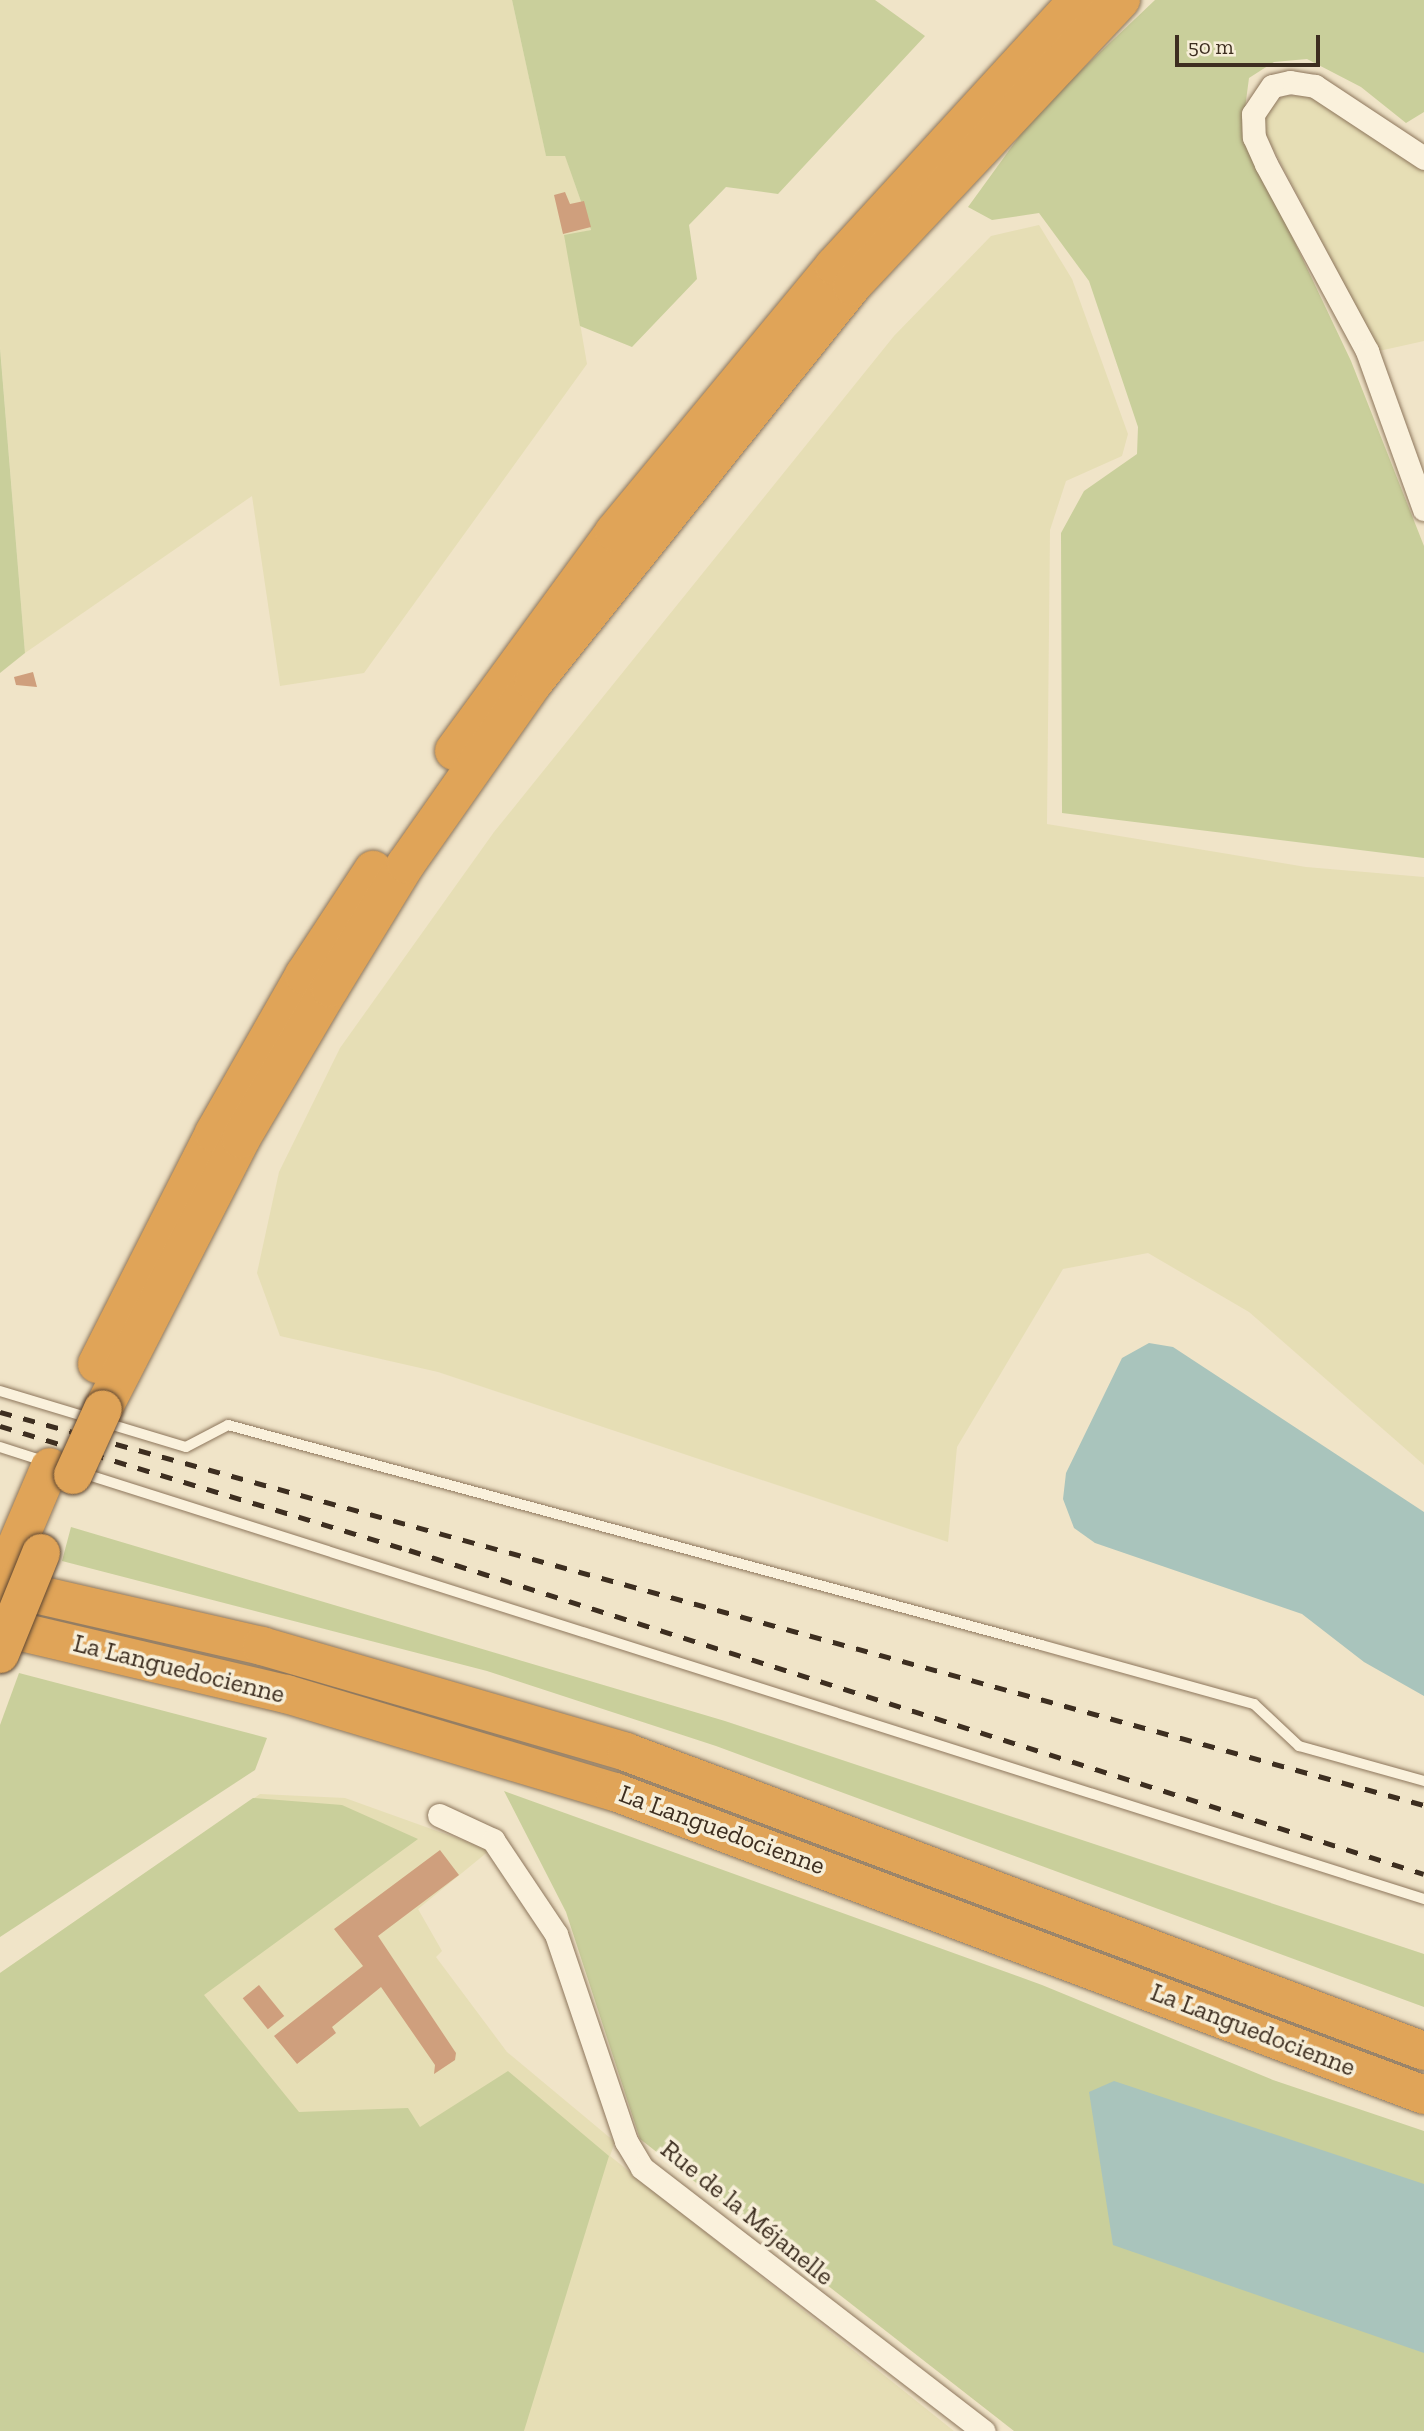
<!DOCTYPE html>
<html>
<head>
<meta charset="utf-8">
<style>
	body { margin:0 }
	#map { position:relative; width:1424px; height:2431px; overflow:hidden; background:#f0e4c8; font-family:"Zilla Slab",serif }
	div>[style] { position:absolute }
	.farmland>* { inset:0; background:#e6deb5 }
	.green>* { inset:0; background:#c9cf9b }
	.water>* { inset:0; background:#a9c4bc }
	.building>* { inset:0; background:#cf9f7d; transform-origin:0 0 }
	.roads { filter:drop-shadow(0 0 2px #8d765c) drop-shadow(0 0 2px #8d765c) }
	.lane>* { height:10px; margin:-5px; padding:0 5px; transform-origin:5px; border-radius:5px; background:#faf1dc }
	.street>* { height:23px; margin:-11.5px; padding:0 11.5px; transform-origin:11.5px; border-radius:11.5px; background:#faf1dc }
	.highway>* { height:38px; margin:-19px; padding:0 19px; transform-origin:19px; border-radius:19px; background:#e0a458 }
	.rail>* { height:5px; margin-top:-2.5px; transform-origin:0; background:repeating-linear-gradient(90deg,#3d2e20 0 12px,transparent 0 24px) }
	.bridges { filter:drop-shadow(0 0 2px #5b4430) drop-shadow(0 0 2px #5b4430) }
	.highway-bridge>* { height:38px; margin:-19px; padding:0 19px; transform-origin:19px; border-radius:19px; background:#e0a458 }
	span { translate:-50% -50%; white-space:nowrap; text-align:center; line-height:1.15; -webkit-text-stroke:7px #f7eed8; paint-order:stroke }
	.street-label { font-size:26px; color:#3d2e20 }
	.scale { position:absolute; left:1175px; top:35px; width:145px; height:32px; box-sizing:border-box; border:4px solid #3d2e20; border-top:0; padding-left:9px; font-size:21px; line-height:24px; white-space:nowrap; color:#3d2e20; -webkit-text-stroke:5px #f7eed8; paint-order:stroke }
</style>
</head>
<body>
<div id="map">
	<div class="farmland">
		<div style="clip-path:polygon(0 0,512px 0,546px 155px,565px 155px,591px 230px,565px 236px,587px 364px,364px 673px,280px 686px,252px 496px,25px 653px,0 347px)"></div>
		<div style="clip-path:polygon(1283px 96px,1322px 96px,1424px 162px,1424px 341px,1379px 351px,1264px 131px,1264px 115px)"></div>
		<div style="clip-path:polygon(1039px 225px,1072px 279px,1128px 434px,1122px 456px,1066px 481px,1050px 530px,1047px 824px,1306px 867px,1424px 877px,1424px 1465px,1249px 1312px,1148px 1253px,1063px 1269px,957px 1447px,948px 1542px,438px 1372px,280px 1336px,257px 1273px,279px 1172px,340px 1048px,494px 832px,894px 336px,991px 236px)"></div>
		<div style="clip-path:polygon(260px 1794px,345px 1798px,490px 1850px,418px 1909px,442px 1951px,436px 1957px,507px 2052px,615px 2142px,610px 2156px,954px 2431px,0 2431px,0 1973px)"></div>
	</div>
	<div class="green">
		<div style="clip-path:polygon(512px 0,875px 0,925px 36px,778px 194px,726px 187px,689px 225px,697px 279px,632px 347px,580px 326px,564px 235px,591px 230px,565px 156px,546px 156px)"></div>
		<div style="clip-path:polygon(1155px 0,1424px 0,1424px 112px,1406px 123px,1361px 87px,1307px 59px,1274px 62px,1249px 78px,1242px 131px,1351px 361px,1424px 546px,1424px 858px,1062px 813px,1061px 533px,1084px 491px,1137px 454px,1138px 427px,1089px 281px,1039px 213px,992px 220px,968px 207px,1036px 113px)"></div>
		<div style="clip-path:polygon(0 348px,25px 653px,0 673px)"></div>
		<div style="clip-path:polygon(71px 1527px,725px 1721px,1424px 1954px,1424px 2007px,716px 1746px,487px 1671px,62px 1561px)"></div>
		<div style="clip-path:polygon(19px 1673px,267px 1738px,255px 1770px,0 1937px,0 1725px)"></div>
		<div style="clip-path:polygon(504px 1791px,1042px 1985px,1273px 2080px,1424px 2131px,1424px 2431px,1014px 2431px,640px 2139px,566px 1912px)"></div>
		<div style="clip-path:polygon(253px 1798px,342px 1805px,418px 1839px,204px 1995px,299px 2112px,408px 2108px,420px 2127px,508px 2071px,609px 2156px,524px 2431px,0 2431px,0 1973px)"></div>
	</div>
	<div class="water">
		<div style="clip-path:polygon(1149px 1343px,1173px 1347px,1424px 1512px,1424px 1696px,1364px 1662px,1302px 1614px,1095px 1543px,1074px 1528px,1063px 1499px,1066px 1473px,1122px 1358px)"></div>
		<div style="clip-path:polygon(1114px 2081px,1424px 2184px,1424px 2353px,1113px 2245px,1089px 2092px)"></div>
	</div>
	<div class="building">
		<div style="clip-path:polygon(565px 192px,570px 204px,584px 201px,591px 227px,563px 234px,554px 195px)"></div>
		<div style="clip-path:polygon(33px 672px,37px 687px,16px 685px,14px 677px)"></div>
		<div style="clip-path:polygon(440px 1850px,459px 1875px,378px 1936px,456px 2053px,455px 2060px,434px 2074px,435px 2065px,381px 1987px,332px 2027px,336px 2033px,297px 2064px,274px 2036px,363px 1966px,334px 1929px)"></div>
		<div style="left:259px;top:1985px;width:40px;height:21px;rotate:51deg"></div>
	</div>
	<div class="roads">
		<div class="lane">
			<div style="left:0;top:1391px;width:194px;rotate:16.8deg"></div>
			<div style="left:186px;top:1447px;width:47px;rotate:-27.6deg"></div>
			<div style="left:228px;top:1425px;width:842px;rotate:15.14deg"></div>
			<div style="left:1041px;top:1645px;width:221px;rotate:15.5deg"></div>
			<div style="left:1254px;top:1704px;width:62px;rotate:43deg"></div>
			<div style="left:1299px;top:1746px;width:130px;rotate:15.6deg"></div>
			<div style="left:0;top:1447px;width:49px;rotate:17.7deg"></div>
			<div style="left:82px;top:1473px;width:1408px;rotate:17.61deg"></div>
		</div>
		<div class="street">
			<div style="left:1424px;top:158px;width:131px;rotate:-146.6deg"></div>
			<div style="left:1315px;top:86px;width:25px;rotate:-171deg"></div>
			<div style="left:1290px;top:82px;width:18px;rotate:167deg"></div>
			<div style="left:1272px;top:86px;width:34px;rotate:124deg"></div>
			<div style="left:1253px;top:114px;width:23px;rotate:88deg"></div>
			<div style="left:1254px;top:137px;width:30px;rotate:66deg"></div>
			<div style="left:1266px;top:164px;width:213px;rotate:61.6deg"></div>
			<div style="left:1367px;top:351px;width:168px;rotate:70.2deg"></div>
			<div style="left:439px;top:1815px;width:60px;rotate:24.8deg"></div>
			<div style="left:493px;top:1840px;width:113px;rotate:56.2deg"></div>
			<div style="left:556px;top:1934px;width:219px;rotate:71.3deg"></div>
			<div style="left:626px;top:2141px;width:31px;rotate:59deg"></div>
			<div style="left:642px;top:2168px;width:431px;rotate:37.6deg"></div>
		</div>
		<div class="highway">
			<div style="left:454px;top:751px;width:271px;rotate:-53.8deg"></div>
			<div style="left:614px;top:532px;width:345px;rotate:-50.4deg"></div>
			<div style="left:834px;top:266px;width:361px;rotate:-47.5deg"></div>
			<div style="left:97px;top:1364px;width:259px;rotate:-63.1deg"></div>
			<div style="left:214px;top:1133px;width:182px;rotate:-60.3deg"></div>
			<div style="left:304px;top:975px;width:126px;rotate:-56.7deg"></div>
			<div style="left:103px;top:1409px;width:303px;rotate:-62.9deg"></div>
			<div style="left:241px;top:1139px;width:175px;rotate:-59.5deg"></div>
			<div style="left:330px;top:988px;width:145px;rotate:-58.5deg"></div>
			<div style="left:406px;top:864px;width:223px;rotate:-54.9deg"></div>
			<div style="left:534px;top:682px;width:508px;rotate:-51.23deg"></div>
			<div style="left:852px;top:286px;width:393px;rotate:-46.8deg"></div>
			<div style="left:0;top:1584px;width:127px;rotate:-66.9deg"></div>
			<div style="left:0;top:1586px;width:269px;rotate:12.9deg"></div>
			<div style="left:262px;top:1646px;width:379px;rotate:16.2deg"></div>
			<div style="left:626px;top:1752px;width:852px;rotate:20.54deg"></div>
			<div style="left:0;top:1627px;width:294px;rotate:13.2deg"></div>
			<div style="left:286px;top:1694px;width:343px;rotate:16.6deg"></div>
			<div style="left:615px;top:1792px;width:864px;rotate:20.53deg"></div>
		</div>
	</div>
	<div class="rail">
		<div style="left:0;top:1412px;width:1477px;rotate:15.43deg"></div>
		<div style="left:0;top:1426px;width:427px;rotate:16.9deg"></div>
		<div style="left:409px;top:1550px;width:1065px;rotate:17.7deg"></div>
	</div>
	<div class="bridges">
		<div class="highway-bridge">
			<div style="left:73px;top:1475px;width:72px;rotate:-65.6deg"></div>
			<div style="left:0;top:1654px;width:109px;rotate:-67.9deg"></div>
		</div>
	</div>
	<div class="street-label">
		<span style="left:179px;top:1669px;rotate:14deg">La Languedocienne</span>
		<span style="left:722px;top:1830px;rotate:20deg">La Languedocienne</span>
		<span style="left:1253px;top:2030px;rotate:21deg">La Languedocienne</span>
		<span style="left:747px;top:2213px;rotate:39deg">Rue de la Méjanelle</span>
	</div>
	<div class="scale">50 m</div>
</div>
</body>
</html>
